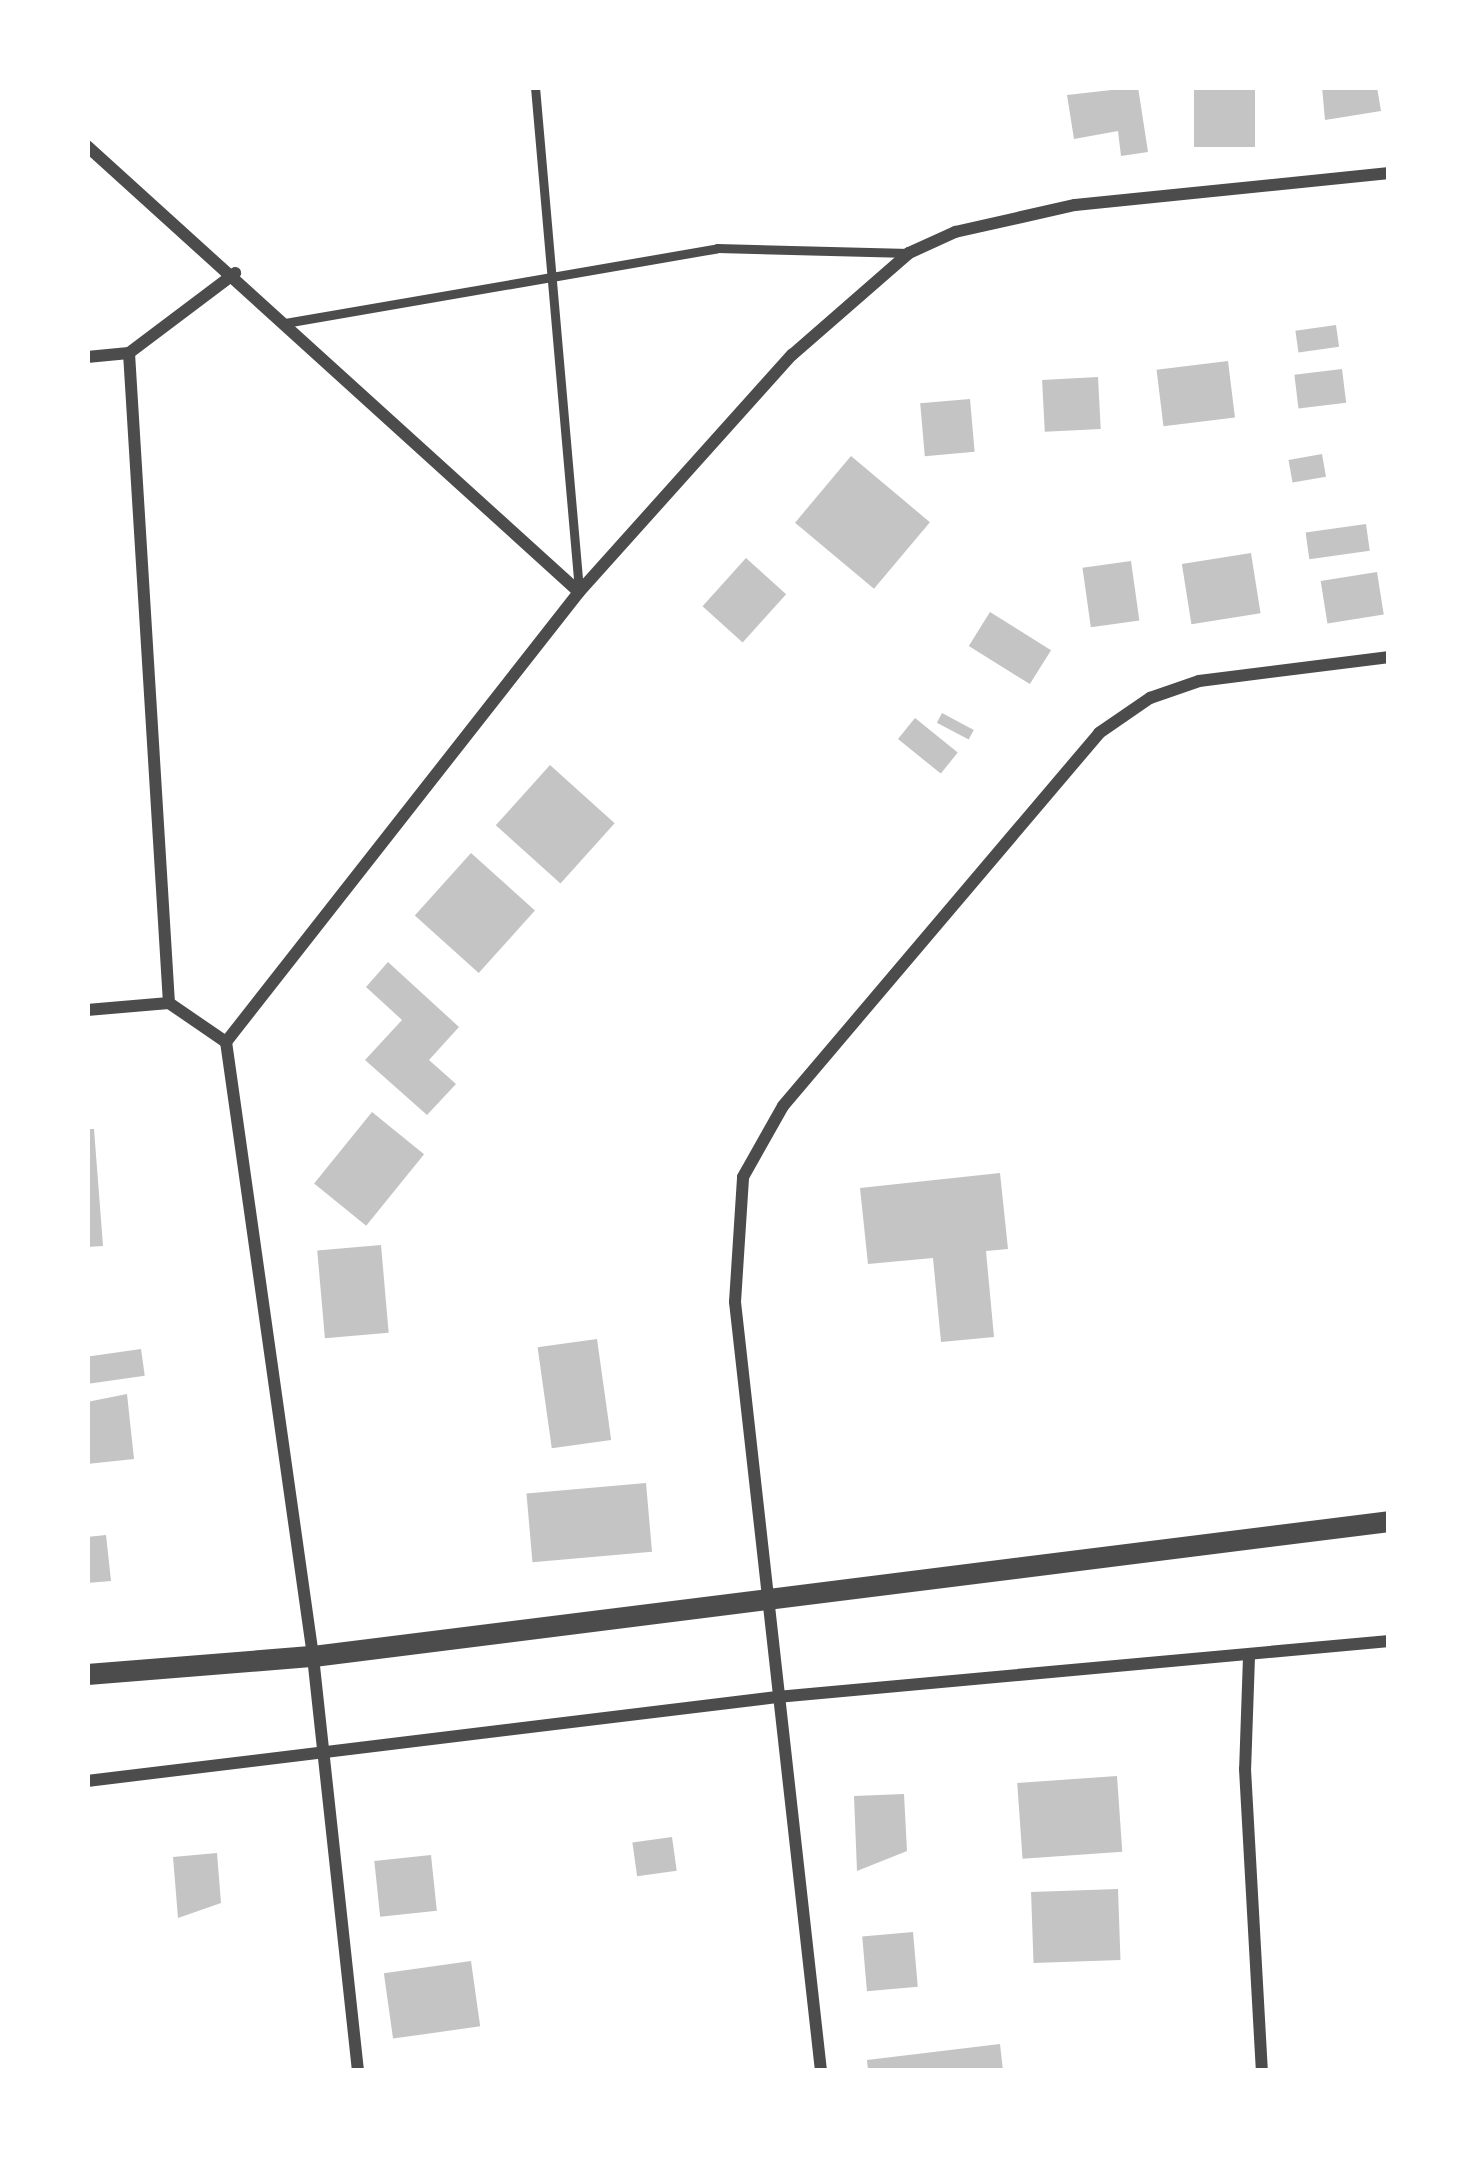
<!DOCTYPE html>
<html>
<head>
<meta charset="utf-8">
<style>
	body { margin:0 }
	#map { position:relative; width:1476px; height:2158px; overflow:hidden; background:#fff; font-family:"Varela Round",sans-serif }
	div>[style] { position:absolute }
	.building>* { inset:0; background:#c4c4c4; transform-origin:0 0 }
	.service>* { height:9px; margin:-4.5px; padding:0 4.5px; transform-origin:4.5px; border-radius:4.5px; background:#4c4c4c }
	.minor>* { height:12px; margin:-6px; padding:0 6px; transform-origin:6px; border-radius:6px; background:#4c4c4c }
	.tertiary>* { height:21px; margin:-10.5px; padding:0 10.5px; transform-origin:10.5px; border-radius:10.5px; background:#4c4c4c }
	span { translate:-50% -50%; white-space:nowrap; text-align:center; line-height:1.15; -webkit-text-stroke:10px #fff; paint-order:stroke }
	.frame { position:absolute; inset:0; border:90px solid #fff; pointer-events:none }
</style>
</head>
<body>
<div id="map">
	<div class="building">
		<div style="clip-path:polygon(1138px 87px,1148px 152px,1121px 156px,1118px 131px,1074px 139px,1067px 95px)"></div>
		<div style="left:1194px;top:87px;width:61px;height:60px"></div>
		<div style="clip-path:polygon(1322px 87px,1377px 87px,1381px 111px,1325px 120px)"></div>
		<div style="left:1336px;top:325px;width:22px;height:41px;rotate:82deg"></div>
		<div style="left:1228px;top:361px;width:57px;height:72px;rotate:83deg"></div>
		<div style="left:1342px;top:369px;width:34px;height:48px;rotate:83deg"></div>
		<div style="left:1098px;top:377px;width:52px;height:56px;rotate:87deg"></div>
		<div style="left:970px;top:399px;width:53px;height:50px;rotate:85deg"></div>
		<div style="left:1322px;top:454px;width:23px;height:34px;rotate:80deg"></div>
		<div style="left:851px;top:456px;width:103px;height:87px;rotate:40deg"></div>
		<div style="left:1366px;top:524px;width:27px;height:61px;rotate:82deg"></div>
		<div style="left:1251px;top:553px;width:61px;height:70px;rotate:81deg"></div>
		<div style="left:746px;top:558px;width:54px;height:65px;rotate:42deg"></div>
		<div style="left:1131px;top:561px;width:60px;height:49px;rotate:82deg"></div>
		<div style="left:1377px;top:572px;width:43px;height:57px;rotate:81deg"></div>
		<div style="left:990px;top:612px;width:72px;height:40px;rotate:32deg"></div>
		<div style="left:942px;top:713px;width:36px;height:11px;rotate:28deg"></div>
		<div style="left:915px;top:718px;width:55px;height:27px;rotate:39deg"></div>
		<div style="left:550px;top:765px;width:87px;height:81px;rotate:42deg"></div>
		<div style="left:471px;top:853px;width:86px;height:84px;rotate:42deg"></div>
		<div style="clip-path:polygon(388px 962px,459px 1027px,429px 1060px,456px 1084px,427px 1115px,365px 1060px,402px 1020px,366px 987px)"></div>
		<div style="left:372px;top:1112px;width:67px;height:92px;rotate:39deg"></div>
		<div style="clip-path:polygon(87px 1129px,94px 1129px,103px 1246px,87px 1247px)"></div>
		<div style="clip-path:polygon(1000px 1173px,1008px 1249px,986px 1251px,994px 1337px,941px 1342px,933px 1258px,868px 1264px,860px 1188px)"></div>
		<div style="left:381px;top:1245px;width:88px;height:64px;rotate:85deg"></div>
		<div style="left:597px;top:1339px;width:102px;height:60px;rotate:82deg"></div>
		<div style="left:141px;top:1349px;width:27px;height:55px;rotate:82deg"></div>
		<div style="clip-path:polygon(127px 1394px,134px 1459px,87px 1464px,87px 1402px)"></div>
		<div style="left:646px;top:1483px;width:69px;height:120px;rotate:85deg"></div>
		<div style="clip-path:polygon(106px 1535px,111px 1581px,87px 1583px,87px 1537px)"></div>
		<div style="left:1117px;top:1776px;width:76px;height:100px;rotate:86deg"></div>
		<div style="clip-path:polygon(904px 1794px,907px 1851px,857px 1871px,854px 1796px)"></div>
		<div style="left:672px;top:1837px;width:34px;height:40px;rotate:82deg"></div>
		<div style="clip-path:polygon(217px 1853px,221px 1903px,178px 1918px,173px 1857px)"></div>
		<div style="left:431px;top:1855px;width:56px;height:57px;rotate:84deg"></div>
		<div style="left:1118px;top:1889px;width:71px;height:87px;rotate:88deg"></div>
		<div style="left:913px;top:1932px;width:55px;height:51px;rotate:85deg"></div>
		<div style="left:471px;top:1961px;width:66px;height:88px;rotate:82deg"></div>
		<div style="clip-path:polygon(1000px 2044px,1003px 2071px,868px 2071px,867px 2060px)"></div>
	</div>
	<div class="service">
		<div style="left:535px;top:87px;width:505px;rotate:85deg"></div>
		<div style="left:285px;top:323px;width:438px;rotate:-9.8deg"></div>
		<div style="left:717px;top:248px;width:192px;rotate:1.5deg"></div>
	</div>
	<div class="minor">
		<div style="left:87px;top:146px;width:664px;rotate:42.19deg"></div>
		<div style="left:129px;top:353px;width:651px;rotate:86.48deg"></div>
		<div style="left:87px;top:357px;width:42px;rotate:-5.4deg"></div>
		<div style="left:129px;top:353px;width:133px;rotate:-37deg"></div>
		<div style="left:87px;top:1010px;width:82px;rotate:-4.9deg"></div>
		<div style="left:169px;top:1003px;width:69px;rotate:34.4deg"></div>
		<div style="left:1249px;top:1657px;width:112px;rotate:92deg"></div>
		<div style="left:1245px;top:1769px;width:302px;rotate:86.8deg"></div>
		<div style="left:87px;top:1781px;width:695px;rotate:-6.94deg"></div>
		<div style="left:777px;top:1697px;width:615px;rotate:-5.23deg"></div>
		<div style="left:358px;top:2071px;width:417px;rotate:-96.2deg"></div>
		<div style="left:313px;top:1656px;width:620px;rotate:-98.06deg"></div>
		<div style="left:226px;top:1042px;width:572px;rotate:-51.89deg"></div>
		<div style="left:579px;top:592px;width:319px;rotate:-48.1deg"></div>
		<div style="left:792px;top:355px;width:155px;rotate:-41.1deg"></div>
		<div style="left:909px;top:253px;width:51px;rotate:-24.5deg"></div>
		<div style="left:955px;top:232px;width:123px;rotate:-12.7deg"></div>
		<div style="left:1075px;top:205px;width:316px;rotate:-5.8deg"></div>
		<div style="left:821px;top:2071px;width:774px;rotate:-96.38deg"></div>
		<div style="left:735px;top:1302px;width:125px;rotate:-86.3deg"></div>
		<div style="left:743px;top:1177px;width:81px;rotate:-60.6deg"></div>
		<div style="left:783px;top:1106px;width:489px;rotate:-49.7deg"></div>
		<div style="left:1099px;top:733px;width:62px;rotate:-34.5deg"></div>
		<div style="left:1150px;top:698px;width:52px;rotate:-19.1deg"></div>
		<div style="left:1199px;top:681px;width:192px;rotate:-7.2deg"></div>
	</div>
	<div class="tertiary">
		<div style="left:87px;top:1674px;width:227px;rotate:-4.6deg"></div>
		<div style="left:313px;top:1656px;width:1084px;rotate:-7.15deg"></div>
	</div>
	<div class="frame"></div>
</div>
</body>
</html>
